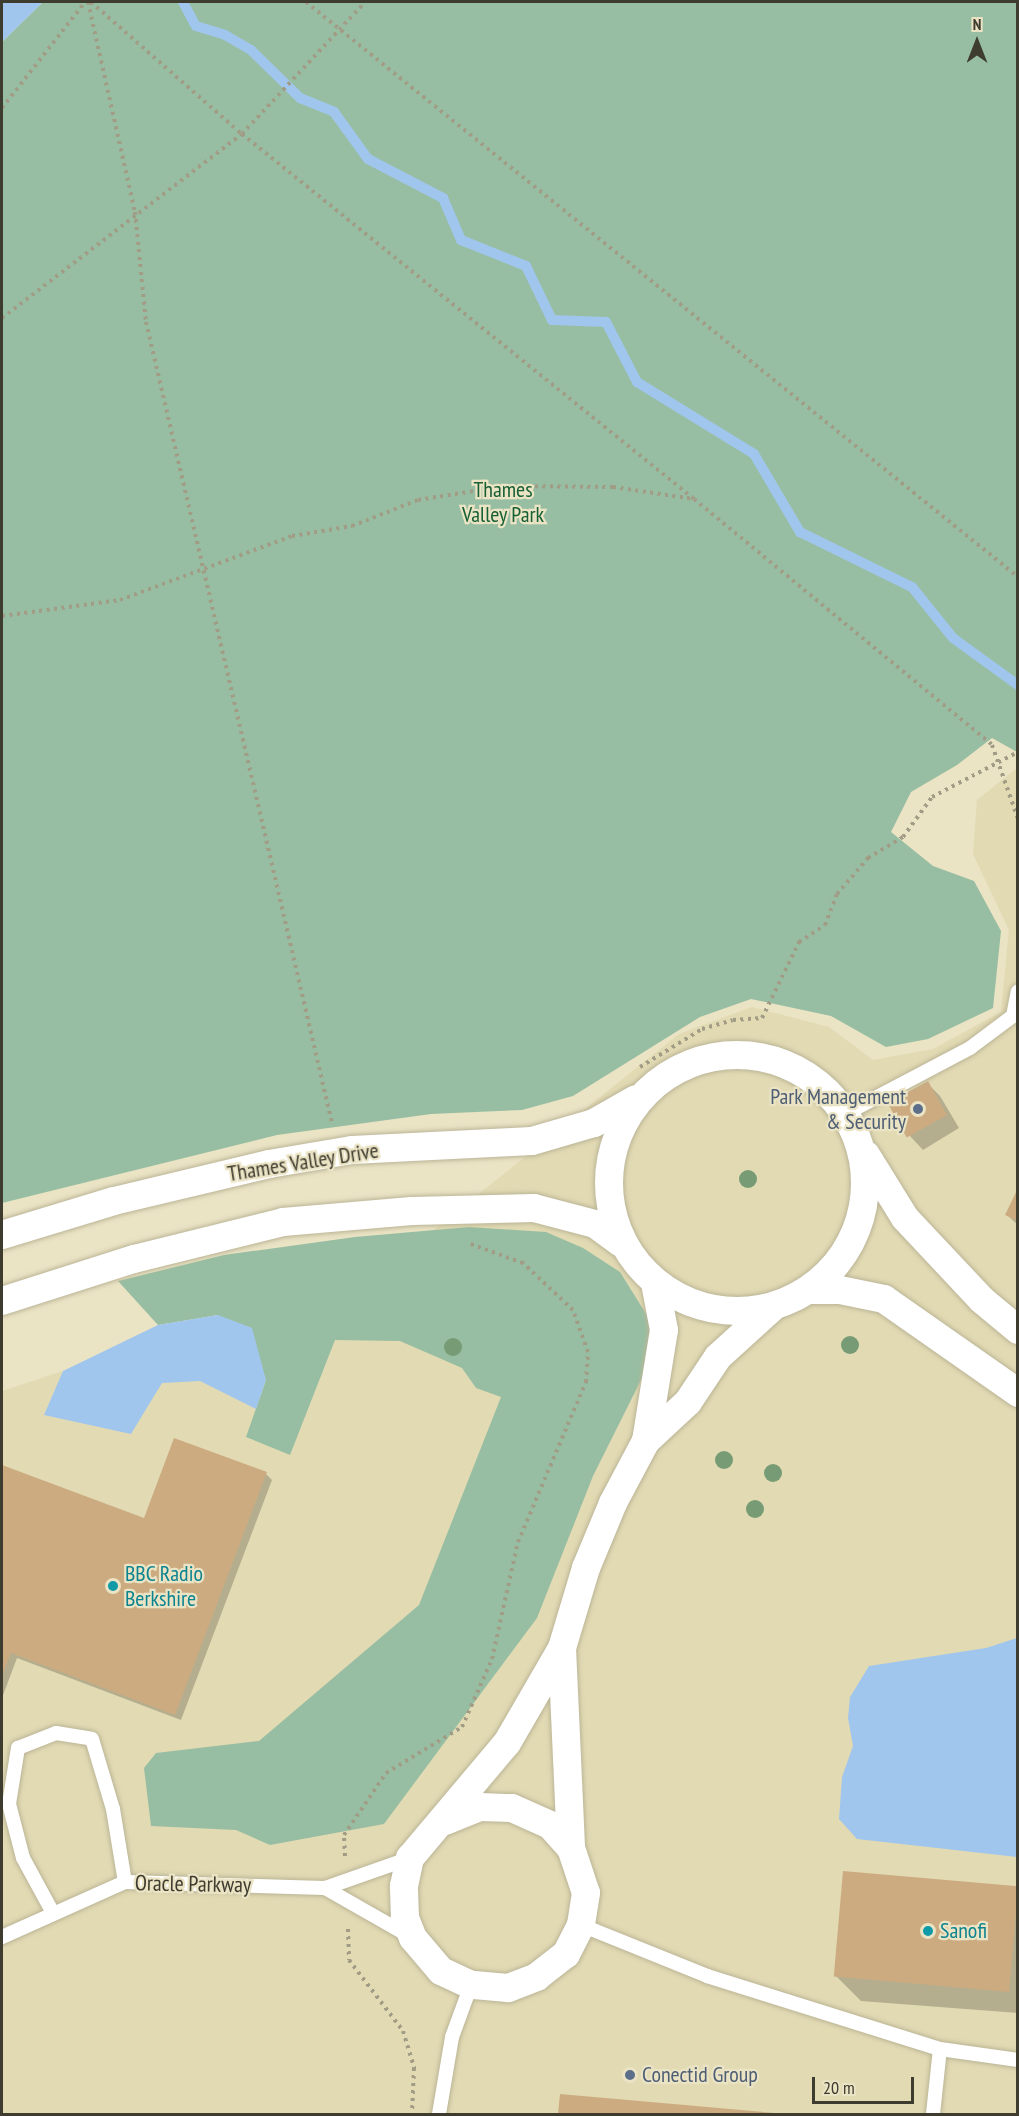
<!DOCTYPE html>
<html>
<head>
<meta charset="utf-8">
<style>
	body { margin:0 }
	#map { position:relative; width:1019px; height:2116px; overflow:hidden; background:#eae3c4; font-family:"PT Sans Narrow",sans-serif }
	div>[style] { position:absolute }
	.built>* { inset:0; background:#e2dab3 }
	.green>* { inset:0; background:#97bea2 }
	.water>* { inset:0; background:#a1c6ed }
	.shadow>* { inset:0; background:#0003 }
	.stream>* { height:10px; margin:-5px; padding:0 5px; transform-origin:5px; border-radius:5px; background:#a1c6ed }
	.building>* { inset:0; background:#ccab81; transform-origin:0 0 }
	.path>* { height:4px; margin-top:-2px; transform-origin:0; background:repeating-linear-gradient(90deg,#a19c85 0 3px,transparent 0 7.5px) }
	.roads { filter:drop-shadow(0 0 2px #bbb597) drop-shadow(0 0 2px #bbb597) }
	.lane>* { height:14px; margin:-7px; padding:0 7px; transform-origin:7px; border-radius:7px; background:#fff }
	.street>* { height:28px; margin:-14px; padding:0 14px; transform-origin:14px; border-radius:14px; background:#fff }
	.street>.ring { margin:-14px; padding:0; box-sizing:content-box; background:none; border:28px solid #fff; border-radius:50% }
	.trees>* { width:18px; height:18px; margin:-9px; border-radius:50%; background:#769b75 }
	.dots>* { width:16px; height:16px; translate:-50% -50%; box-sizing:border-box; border:3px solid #eae3c4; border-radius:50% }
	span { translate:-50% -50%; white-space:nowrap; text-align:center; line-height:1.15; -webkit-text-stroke:4.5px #eae3c4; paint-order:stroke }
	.park-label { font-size:22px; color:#176035 }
	.service-label { font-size:22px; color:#4e5e75 }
	.right { translate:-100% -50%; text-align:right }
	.left { translate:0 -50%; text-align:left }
	.street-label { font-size:22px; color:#3e3b2f }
	.culture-label { font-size:22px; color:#0d838f }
	.frame { position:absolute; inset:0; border:3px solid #3e3b2f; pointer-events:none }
	.north { position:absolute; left:947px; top:12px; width:60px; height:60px; -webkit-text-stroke:4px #eae3c4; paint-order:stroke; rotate:0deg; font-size:16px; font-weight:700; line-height:24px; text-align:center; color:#3e3b2f }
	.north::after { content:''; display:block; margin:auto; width:21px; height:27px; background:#3e3b2f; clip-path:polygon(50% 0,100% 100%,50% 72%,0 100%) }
	.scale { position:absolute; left:812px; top:2077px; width:102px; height:27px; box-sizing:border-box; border:3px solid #3e3b2f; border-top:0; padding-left:8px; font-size:18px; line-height:21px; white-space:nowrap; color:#3e3b2f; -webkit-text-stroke:4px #eae3c4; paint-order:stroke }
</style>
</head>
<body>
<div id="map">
	<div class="built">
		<div style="clip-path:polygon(1017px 768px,1017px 2114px,2px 2114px,2px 1391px,391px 1264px,679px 1034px,752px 1007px,829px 1027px,873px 1060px,933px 1049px,1001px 1012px,1009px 930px,973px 854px,977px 800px)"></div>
	</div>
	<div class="green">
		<div style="clip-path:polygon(43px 2px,1017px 2px,1017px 752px,992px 738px,957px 765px,911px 792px,891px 832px,933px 866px,974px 881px,1001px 931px,993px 1008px,928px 1039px,886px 1047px,831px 1016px,751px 999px,700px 1017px,573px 1096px,522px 1110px,431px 1114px,277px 1135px,2px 1203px,2px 42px)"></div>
		<div style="clip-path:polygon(469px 1227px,546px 1232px,583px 1248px,620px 1272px,653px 1325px,650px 1362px,593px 1476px,537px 1618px,384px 1824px,270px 1845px,236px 1830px,151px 1826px,144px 1768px,156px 1753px,259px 1741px,419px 1605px,501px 1397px,476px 1388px,462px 1368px,400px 1341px,335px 1340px,290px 1455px,246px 1437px,266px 1380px,218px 1315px,158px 1325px,118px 1281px,224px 1255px,355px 1237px)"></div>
	</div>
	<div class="water">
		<div style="clip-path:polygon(2px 2px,43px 2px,2px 42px)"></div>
		<div style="clip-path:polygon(218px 1315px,252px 1328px,266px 1380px,256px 1409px,200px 1381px,162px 1383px,131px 1434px,44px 1415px,63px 1371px,158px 1325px)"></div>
		<div style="clip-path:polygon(1017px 1638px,1017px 1857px,857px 1839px,839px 1819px,842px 1777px,853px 1746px,848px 1718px,850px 1697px,869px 1666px,986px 1648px)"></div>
	</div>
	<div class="shadow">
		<div style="clip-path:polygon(927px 1083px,940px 1096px,959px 1128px,923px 1150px,910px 1136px)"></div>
		<div style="clip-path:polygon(1018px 1191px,1018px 1225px,1006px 1214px)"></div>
		<div style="clip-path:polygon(2px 1466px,145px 1520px,266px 1474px,272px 1480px,181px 1720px,17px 1658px,2px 1698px)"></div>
		<div style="clip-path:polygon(1018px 1887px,1018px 2013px,861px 2001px,836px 1976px)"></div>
		<div style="clip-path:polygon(561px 2096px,776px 2114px,560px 2114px)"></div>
	</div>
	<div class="stream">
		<div style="left:183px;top:2px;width:27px;rotate:62deg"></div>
		<div style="left:196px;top:26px;width:30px;rotate:17deg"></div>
		<div style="left:225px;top:35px;width:30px;rotate:30deg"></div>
		<div style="left:251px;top:50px;width:69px;rotate:44.4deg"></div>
		<div style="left:300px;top:98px;width:37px;rotate:22deg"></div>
		<div style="left:334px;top:112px;width:58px;rotate:54.1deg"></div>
		<div style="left:368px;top:159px;width:85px;rotate:27.5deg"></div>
		<div style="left:443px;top:198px;width:46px;rotate:66.8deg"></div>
		<div style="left:461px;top:240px;width:70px;rotate:21.8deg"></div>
		<div style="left:526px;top:266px;width:60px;rotate:64.3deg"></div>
		<div style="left:552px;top:320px;width:54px;rotate:2.1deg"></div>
		<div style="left:606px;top:322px;width:68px;rotate:62.7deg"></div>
		<div style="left:637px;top:382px;width:137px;rotate:31.6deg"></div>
		<div style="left:754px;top:454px;width:91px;rotate:59.5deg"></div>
		<div style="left:800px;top:532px;width:125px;rotate:26.2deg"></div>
		<div style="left:912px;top:587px;width:65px;rotate:51.2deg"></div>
		<div style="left:953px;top:638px;width:80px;rotate:35.9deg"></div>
	</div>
	<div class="building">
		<div style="left:928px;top:1081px;width:39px;height:46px;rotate:61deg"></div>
		<div style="clip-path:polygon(1018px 1188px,1018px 1221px,1005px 1215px)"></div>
		<div style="clip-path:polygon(174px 1438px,267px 1472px,175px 1715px,11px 1653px,2px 1676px,2px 1465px,144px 1518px)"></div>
		<div style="left:843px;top:1871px;width:176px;height:106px;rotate:5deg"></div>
		<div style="clip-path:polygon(560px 2094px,774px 2113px,774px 2114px,558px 2114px)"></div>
	</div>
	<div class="path">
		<div style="left:88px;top:2px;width:215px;rotate:77.4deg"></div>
		<div style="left:135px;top:212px;width:111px;rotate:84.3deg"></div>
		<div style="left:146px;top:322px;width:822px;rotate:76.93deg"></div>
		<div style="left:91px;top:2px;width:201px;rotate:41.2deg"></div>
		<div style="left:242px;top:134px;width:581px;rotate:38.92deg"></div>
		<div style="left:306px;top:2px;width:915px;rotate:38.92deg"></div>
		<div style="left:2px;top:108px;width:135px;rotate:-51.9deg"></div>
		<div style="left:2px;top:318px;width:302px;rotate:-37.5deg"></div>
		<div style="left:242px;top:134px;width:180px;rotate:-47deg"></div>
		<div style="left:2px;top:616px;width:119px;rotate:-7.7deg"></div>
		<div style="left:120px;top:600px;width:184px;rotate:-20.4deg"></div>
		<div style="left:292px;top:536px;width:61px;rotate:-9.5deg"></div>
		<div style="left:352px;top:526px;width:71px;rotate:-21.5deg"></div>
		<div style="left:418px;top:500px;width:88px;rotate:-9.1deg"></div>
		<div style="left:505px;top:486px;width:108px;rotate:0.5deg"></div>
		<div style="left:613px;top:487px;width:82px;rotate:8.4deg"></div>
		<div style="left:694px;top:499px;width:386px;rotate:39.5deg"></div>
		<div style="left:992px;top:745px;width:78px;rotate:70.6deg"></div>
		<div style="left:640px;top:1067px;width:73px;rotate:-31.5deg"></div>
		<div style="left:702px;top:1029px;width:32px;rotate:-16deg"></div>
		<div style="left:733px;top:1020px;width:29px;rotate:-4deg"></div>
		<div style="left:762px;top:1018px;width:85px;rotate:-64deg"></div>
		<div style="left:799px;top:942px;width:31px;rotate:-33deg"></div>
		<div style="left:825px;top:925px;width:33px;rotate:-69deg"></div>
		<div style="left:837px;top:894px;width:48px;rotate:-49.3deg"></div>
		<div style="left:868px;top:858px;width:41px;rotate:-31deg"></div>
		<div style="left:903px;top:837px;width:49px;rotate:-54.1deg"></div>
		<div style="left:932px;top:797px;width:97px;rotate:-27.6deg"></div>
		<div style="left:345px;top:1856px;width:21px;rotate:-93deg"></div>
		<div style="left:344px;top:1835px;width:75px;rotate:-55.9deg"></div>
		<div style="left:386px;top:1773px;width:89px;rotate:-31.2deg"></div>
		<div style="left:462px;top:1727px;width:74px;rotate:-66.2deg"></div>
		<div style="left:492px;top:1659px;width:120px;rotate:-77.5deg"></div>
		<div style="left:518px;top:1542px;width:174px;rotate:-67deg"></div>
		<div style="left:586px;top:1382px;width:30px;rotate:-86deg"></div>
		<div style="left:588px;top:1352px;width:45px;rotate:-109.7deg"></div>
		<div style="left:573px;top:1310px;width:69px;rotate:-136.8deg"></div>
		<div style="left:523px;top:1263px;width:59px;rotate:-160deg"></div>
		<div style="left:348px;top:1929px;width:31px;rotate:88deg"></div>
		<div style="left:349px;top:1960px;width:89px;rotate:52.7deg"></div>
		<div style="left:403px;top:2031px;width:39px;rotate:73deg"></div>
		<div style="left:414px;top:2068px;width:46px;rotate:92.5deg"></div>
	</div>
	<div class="roads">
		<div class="lane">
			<div style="left:843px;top:1115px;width:144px;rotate:-27.8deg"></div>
			<div style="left:970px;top:1048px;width:54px;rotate:-36.7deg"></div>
			<div style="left:1013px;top:1016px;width:25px;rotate:-79deg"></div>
			<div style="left:325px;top:1888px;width:90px;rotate:-19.4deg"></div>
			<div style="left:53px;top:1913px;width:63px;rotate:-118.6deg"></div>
			<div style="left:23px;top:1858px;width:56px;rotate:-104.5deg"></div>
			<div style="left:9px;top:1804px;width:57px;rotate:-80.9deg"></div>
			<div style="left:18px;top:1748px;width:41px;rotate:-21.5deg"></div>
			<div style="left:56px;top:1733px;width:36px;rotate:9deg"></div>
			<div style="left:92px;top:1739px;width:73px;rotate:73.3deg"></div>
			<div style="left:113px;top:1809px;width:74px;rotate:80.7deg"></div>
			<div style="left:581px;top:1925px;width:136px;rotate:22deg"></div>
			<div style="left:707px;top:1976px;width:244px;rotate:17.4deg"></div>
			<div style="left:940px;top:2049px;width:79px;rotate:8deg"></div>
			<div style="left:2px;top:1937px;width:135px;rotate:-24.1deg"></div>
			<div style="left:125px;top:1882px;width:200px;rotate:1.7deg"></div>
			<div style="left:325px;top:1888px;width:97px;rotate:29.7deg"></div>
			<div style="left:439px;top:2114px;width:78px;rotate:-80.4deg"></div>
			<div style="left:452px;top:2037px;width:55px;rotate:-69.9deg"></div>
			<div style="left:933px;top:2114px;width:65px;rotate:-83.9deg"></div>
		</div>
		<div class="street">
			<div class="ring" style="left:609px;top:1055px;width:228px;height:228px"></div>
			<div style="left:866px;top:1155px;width:74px;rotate:58.2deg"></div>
			<div style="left:905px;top:1218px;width:112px;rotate:46.8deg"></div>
			<div style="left:982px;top:1300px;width:47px;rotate:39.8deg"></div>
			<div style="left:2px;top:1235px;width:117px;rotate:-16.9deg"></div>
			<div style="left:114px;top:1201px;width:159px;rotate:-13.4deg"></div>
			<div style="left:269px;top:1164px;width:84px;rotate:-9.6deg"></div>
			<div style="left:352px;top:1150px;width:180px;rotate:-2.9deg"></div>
			<div style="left:532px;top:1141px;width:65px;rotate:-16.2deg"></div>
			<div style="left:594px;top:1123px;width:48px;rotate:-29.7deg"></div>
			<div style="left:810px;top:1290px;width:30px"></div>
			<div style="left:840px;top:1290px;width:45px;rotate:11.6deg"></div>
			<div style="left:884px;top:1299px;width:164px;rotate:35deg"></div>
			<div style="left:2px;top:1301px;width:139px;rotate:-17.7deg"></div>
			<div style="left:134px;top:1259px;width:154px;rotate:-13.9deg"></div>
			<div style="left:283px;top:1222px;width:129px;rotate:-4.9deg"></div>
			<div style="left:412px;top:1211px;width:122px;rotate:-1.4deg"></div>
			<div style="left:534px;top:1208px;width:63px;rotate:14.7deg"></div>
			<div style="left:595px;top:1224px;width:32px;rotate:36deg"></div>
			<div style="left:646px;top:1441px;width:57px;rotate:-42.9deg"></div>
			<div style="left:688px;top:1402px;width:54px;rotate:-56.3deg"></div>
			<div style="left:718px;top:1357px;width:74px;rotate:-42.3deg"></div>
			<div style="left:562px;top:1648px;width:200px;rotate:87.4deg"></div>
			<div style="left:571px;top:1848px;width:47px;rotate:71.6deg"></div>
			<div style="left:586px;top:1893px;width:32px;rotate:99deg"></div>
			<div style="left:581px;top:1925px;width:33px;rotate:117deg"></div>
			<div style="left:566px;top:1954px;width:37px;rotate:142deg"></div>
			<div style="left:537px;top:1977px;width:31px;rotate:159deg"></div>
			<div style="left:508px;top:1988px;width:37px;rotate:-175deg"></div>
			<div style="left:471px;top:1985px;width:33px;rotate:-155deg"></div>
			<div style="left:441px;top:1971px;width:43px;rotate:-130.3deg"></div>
			<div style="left:413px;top:1938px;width:22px;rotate:-112deg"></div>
			<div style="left:405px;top:1918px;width:32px;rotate:-92deg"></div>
			<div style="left:404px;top:1886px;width:29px;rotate:-78deg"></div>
			<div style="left:410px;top:1858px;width:150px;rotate:-49.9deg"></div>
			<div style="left:507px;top:1743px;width:110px;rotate:-59.9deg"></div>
			<div style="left:562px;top:1648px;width:84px;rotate:-73.3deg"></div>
			<div style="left:586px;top:1568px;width:70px;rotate:-67.4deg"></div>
			<div style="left:613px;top:1503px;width:70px;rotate:-62deg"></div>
			<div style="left:646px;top:1441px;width:112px;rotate:-80.8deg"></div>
			<div style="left:664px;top:1330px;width:48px;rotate:-100.8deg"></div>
			<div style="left:445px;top:1821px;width:38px;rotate:-22deg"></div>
			<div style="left:480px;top:1807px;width:32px;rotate:2deg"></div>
			<div style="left:512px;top:1808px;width:42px;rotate:24.1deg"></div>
			<div style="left:550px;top:1825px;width:31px;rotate:48deg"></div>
		</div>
	</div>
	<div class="trees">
		<div style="left:748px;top:1179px"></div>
		<div style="left:850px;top:1345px"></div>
		<div style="left:453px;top:1347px"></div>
		<div style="left:724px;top:1460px"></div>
		<div style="left:773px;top:1473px"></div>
		<div style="left:755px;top:1509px"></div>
	</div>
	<div class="dots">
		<div style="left:918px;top:1109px;background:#5c6f8a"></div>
		<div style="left:113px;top:1586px;background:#0f9aa8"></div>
		<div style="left:928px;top:1931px;background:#0f9aa8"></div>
		<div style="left:630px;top:2075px;background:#5c6f8a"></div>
	</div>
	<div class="park-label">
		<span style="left:503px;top:502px">Thames<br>Valley Park</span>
	</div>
	<div class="service-label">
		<span class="right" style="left:906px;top:1109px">Park Management<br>&amp; Security</span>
		<span class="left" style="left:642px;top:2075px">Conectid Group</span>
	</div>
	<div class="street-label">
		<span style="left:303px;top:1162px;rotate:-9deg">Thames Valley Drive</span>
		<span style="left:193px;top:1884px;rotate:1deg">Oracle Parkway</span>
	</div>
	<div class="culture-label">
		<span class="left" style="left:125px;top:1586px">BBC Radio<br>Berkshire</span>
		<span class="left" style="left:940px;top:1931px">Sanofi</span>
	</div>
	<div class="frame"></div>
	<div class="north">N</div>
	<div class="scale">20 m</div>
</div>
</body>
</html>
